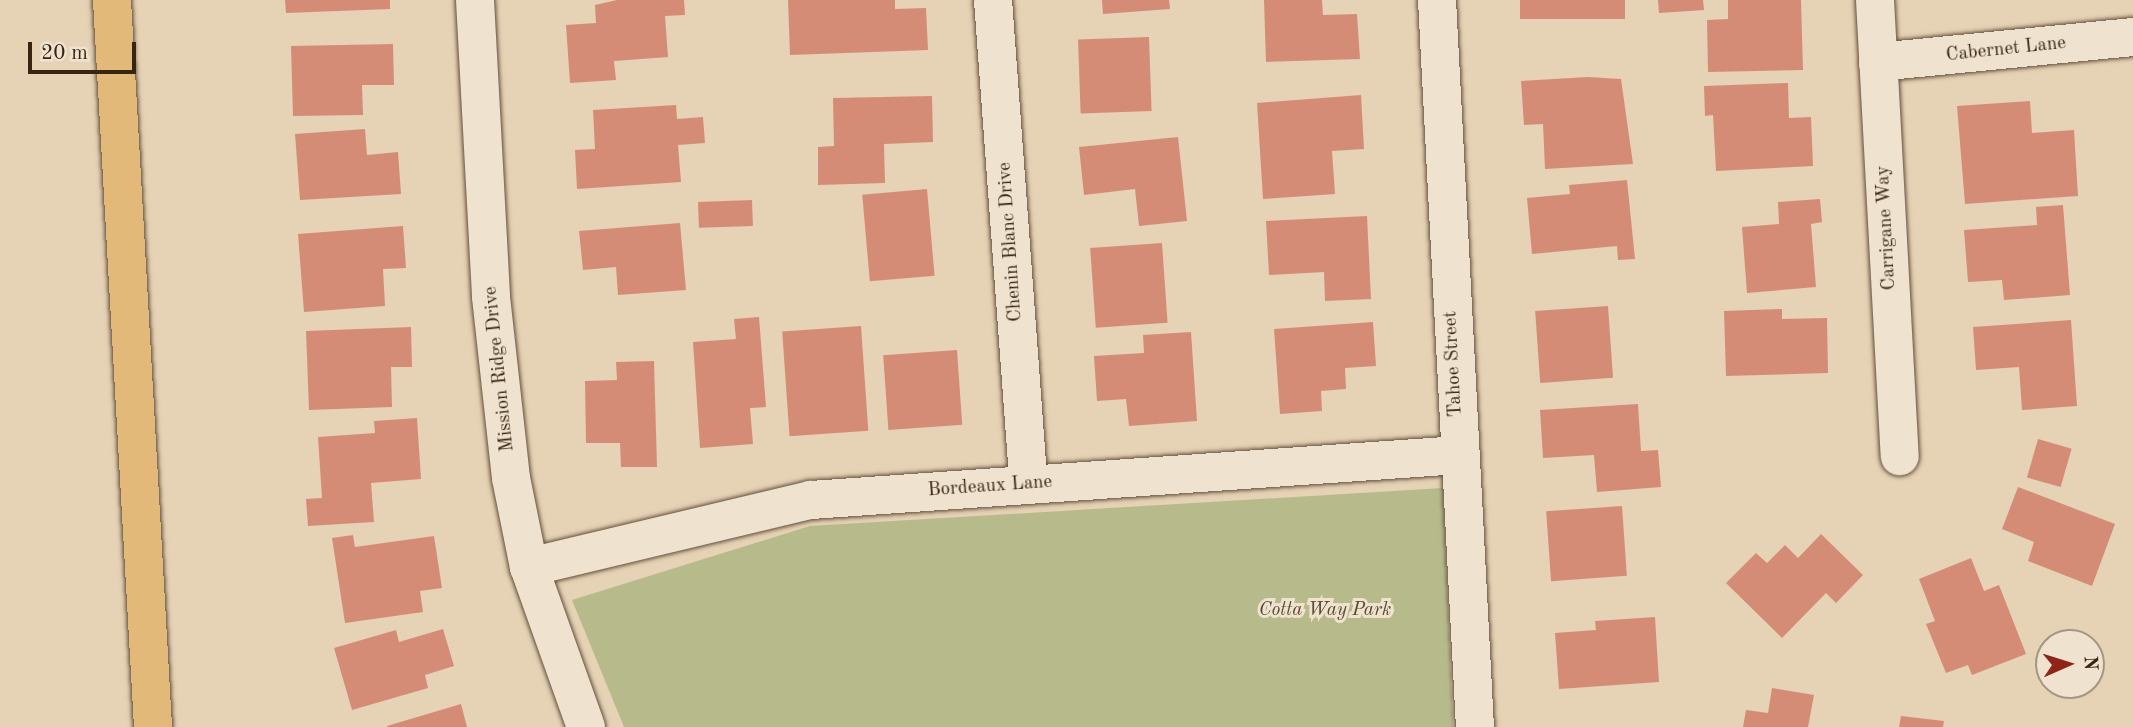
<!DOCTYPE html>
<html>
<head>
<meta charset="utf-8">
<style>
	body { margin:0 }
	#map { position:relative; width:2133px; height:727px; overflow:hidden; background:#e6d2b5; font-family:"Old Standard TT",serif }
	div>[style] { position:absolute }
	.green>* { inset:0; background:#b7bb8c }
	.building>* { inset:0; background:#d58c77; transform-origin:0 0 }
	.roads { filter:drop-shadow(0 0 2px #63503b) drop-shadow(0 0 2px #63503b) }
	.minor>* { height:38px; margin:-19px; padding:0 19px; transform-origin:19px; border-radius:19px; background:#efe2cf }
	.highway>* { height:38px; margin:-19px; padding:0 19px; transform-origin:19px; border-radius:19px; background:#e3b97a }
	span { translate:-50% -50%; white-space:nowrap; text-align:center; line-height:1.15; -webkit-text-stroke:6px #efe2cf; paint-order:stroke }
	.street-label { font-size:19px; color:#372512 }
	.park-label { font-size:19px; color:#574a30; font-style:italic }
	.north { position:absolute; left:2035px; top:629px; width:70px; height:70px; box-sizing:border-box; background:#efe2cf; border:2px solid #a59683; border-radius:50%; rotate:87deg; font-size:19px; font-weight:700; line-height:28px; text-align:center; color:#372512 }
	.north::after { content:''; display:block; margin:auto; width:24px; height:32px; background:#8f2418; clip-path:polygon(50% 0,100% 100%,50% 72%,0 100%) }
	.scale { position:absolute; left:28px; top:42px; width:108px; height:32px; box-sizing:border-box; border:4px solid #372512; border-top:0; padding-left:9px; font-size:21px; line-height:24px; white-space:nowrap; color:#372512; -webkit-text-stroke:5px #efe2cf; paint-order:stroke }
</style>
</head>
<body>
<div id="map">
	<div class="green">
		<div style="clip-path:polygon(1443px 488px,1453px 727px,624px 727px,572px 600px,810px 526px)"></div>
	</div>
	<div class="building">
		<div style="clip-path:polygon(285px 0,390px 0,390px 9px,286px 13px)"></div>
		<div style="clip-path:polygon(617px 0,684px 0,685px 15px,665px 16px,668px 57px,614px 61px,616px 80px,570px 83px,566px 25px,596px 23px,595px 5px)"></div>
		<div style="clip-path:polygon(788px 0,895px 0,895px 9px,926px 8px,928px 50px,790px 55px)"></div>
		<div style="clip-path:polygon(1102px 0,1169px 0,1170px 9px,1103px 14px)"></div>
		<div style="clip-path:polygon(1264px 0,1322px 0,1323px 15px,1357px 14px,1360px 59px,1266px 62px)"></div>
		<div style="left:1520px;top:0;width:105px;height:19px"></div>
		<div style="clip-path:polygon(1658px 0,1703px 0,1704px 10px,1659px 13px)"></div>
		<div style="clip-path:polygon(1728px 0,1801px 0,1803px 70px,1708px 72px,1707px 20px,1728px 19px)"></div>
		<div style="left:1149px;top:37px;width:74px;height:71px;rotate:88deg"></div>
		<div style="clip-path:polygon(393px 44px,394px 85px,362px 85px,363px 115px,293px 116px,291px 46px)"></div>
		<div style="clip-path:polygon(1588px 77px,1621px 79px,1633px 164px,1545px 169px,1543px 124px,1524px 125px,1521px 81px)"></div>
		<div style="clip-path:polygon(1788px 83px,1789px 118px,1811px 117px,1813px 166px,1716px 171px,1713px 115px,1705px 116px,1704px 86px)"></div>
		<div style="clip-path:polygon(1361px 95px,1364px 149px,1332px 151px,1335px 194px,1263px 199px,1257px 103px)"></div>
		<div style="clip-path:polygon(932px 96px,933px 142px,884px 144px,885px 183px,818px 185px,818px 147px,834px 146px,833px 98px)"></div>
		<div style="clip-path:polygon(2030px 101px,2032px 133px,2074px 130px,2078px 196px,1965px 204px,1957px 106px)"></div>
		<div style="clip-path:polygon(676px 105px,677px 119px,703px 117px,705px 143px,678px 145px,681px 182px,577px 189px,575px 150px,595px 149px,593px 110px)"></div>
		<div style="clip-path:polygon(365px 129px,367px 155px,398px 152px,401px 194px,300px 200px,295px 134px)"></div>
		<div style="clip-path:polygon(1178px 137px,1187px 221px,1139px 226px,1135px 189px,1084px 195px,1079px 147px)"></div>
		<div style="clip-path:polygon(1627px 180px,1635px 259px,1618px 260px,1617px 246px,1532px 254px,1527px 198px,1570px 194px,1569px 185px)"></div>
		<div style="left:927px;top:189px;width:87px;height:65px;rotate:85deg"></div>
		<div style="clip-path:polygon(1820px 199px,1822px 222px,1811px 224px,1816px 287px,1747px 293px,1742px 227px,1779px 224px,1778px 202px)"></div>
		<div style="left:752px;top:200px;width:26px;height:54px;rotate:88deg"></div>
		<div style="clip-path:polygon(2063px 205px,2070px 295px,2004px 300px,2002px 280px,1968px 282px,1964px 230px,2037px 225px,2036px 207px)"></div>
		<div style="clip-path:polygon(1367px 216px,1371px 299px,1325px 301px,1324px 272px,1269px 275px,1266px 221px)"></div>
		<div style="clip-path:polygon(680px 223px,686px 290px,618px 295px,616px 267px,583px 270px,579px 231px)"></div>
		<div style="clip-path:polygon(403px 226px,406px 268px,383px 269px,385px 306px,304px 312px,298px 234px)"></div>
		<div style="left:1162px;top:243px;width:80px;height:72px;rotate:86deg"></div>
		<div style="left:1608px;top:306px;width:72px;height:73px;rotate:86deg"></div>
		<div style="clip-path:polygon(1782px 309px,1782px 319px,1827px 318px,1828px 373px,1726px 376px,1724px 311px)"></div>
		<div style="clip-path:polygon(759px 317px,766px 407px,750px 408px,753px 444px,700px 448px,693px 342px,736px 339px,734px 319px)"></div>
		<div style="clip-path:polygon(2071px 320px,2077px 406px,2022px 410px,2019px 367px,1976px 370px,1973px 327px)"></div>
		<div style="clip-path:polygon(1373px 322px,1376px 366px,1345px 368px,1346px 389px,1321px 391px,1322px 411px,1280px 414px,1274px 329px)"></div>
		<div style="left:861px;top:326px;width:105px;height:79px;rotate:86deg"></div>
		<div style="clip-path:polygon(411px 327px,412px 367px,391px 367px,392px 407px,309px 410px,306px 331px)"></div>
		<div style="clip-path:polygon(1191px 332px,1197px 421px,1129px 426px,1126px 399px,1097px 401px,1094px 356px,1144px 353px,1143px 335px)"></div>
		<div style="left:957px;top:350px;width:75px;height:74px;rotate:86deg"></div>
		<div style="clip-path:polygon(654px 361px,657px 467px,621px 467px,620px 443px,586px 443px,585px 381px,617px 380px,616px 362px)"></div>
		<div style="clip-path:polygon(1638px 404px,1641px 451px,1658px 450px,1661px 487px,1597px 492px,1594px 455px,1543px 458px,1540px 410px)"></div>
		<div style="clip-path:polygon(417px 418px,421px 479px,371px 483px,374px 522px,308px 526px,306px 499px,322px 498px,318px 437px,375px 433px,374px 421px)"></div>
		<div style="left:2038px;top:439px;width:35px;height:40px;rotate:16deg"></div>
		<div style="clip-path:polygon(2018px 487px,2115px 524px,2092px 586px,2028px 561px,2034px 542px,2002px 529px)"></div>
		<div style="left:1622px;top:506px;width:70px;height:76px;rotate:86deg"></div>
		<div style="clip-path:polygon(1821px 534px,1863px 575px,1836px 603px,1826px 593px,1782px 638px,1726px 583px,1756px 553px,1767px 563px,1785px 545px,1798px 558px)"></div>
		<div style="clip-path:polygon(353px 535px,355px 547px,434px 536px,442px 588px,420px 591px,423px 612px,345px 623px,332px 538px)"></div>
		<div style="clip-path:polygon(1971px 558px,1984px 591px,1999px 585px,2026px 654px,1972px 675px,1968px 665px,1946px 673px,1926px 624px,1935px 621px,1919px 579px)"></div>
		<div style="clip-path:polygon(1655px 617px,1659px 682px,1559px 689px,1555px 633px,1596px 630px,1595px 621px)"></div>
		<div style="clip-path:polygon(443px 629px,454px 666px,425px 675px,428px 688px,352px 710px,334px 648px,396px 630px,399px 642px)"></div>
		<div style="clip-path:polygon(1772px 688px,1814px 695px,1808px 727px,1743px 727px,1746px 710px,1768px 713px)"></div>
		<div style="clip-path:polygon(461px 704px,467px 727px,387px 727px,387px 726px)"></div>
		<div style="clip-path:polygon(1901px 716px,1944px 721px,1943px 727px,1899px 727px)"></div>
	</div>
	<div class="roads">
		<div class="minor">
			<div style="left:475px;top:0;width:297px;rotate:86.9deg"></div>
			<div style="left:491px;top:297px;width:182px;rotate:83.7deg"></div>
			<div style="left:511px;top:478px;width:91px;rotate:78.6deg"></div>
			<div style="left:529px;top:567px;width:170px;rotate:70.4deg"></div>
			<div style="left:993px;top:0;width:486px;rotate:85.8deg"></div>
			<div style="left:1437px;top:0;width:728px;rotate:87.01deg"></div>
			<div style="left:1875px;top:0;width:457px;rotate:86.9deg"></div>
			<div style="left:1878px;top:62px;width:256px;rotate:-5.6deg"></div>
			<div style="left:529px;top:567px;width:290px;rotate:-13.4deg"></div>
			<div style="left:811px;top:500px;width:650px;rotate:-3.97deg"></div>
		</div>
		<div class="highway">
			<div style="left:112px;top:0;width:728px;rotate:86.77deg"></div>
		</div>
	</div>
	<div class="street-label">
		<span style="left:2006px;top:50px;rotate:-6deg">Cabernet Lane</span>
		<span style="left:1887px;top:228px;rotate:-93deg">Carrigane Way</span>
		<span style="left:1011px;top:242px;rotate:-94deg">Chenin Blanc Drive</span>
		<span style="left:1454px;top:364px;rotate:-93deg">Tahoe Street</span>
		<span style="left:500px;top:369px;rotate:-96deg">Mission Ridge Drive</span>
		<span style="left:990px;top:487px;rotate:-4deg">Bordeaux Lane</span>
	</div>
	<div class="park-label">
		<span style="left:1325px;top:611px">Cotta Way Park</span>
	</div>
	<div class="north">N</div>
	<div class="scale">20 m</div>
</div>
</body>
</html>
